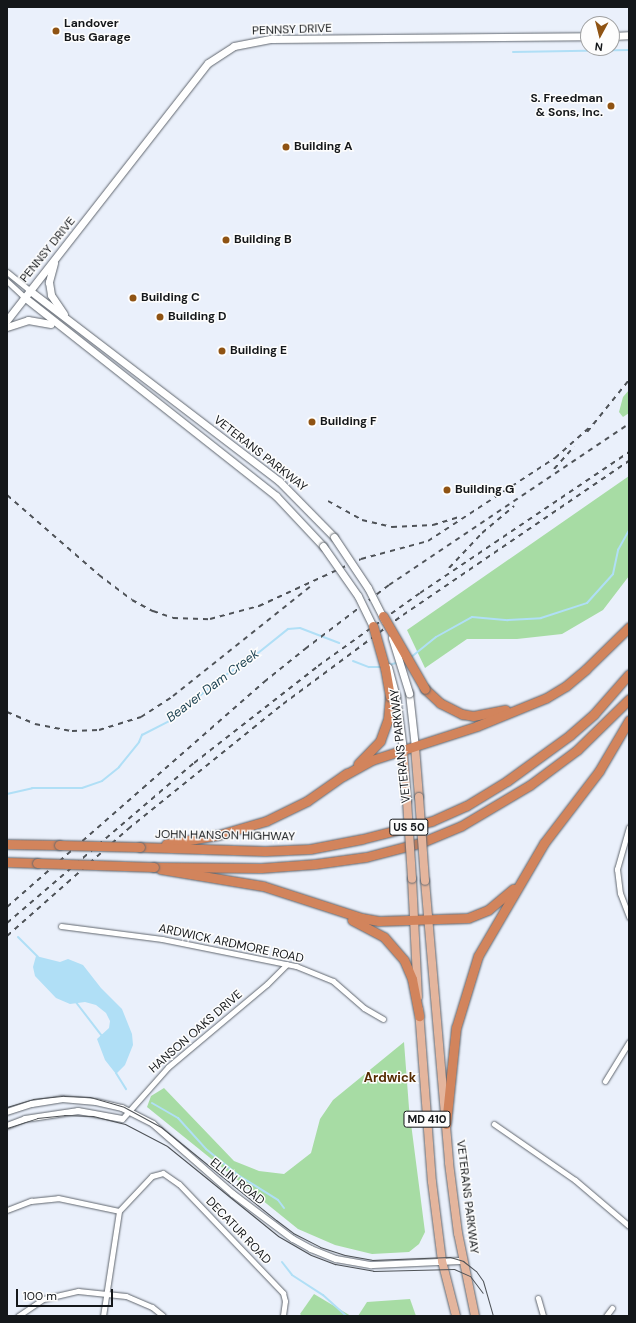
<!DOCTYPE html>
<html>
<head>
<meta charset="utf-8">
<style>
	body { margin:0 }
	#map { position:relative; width:636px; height:1323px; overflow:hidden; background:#eaf0fb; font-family:"DM Sans",sans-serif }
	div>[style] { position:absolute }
	.green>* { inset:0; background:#a7dca4 }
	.water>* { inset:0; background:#b0dff6 }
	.stream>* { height:2px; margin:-1px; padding:0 1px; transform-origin:1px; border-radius:1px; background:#b0dff6 }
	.roads { filter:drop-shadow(0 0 1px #60666e) drop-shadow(0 0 1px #60666e) }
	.minor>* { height:5px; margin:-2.5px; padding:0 2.5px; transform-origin:2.5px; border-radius:2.5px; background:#fff }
	.tertiary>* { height:6px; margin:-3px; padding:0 3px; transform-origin:3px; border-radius:3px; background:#fff }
	.secondary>* { height:7px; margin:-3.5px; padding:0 3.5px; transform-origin:3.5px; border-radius:3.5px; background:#fff }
	.primary>* { height:8px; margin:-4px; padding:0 4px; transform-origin:4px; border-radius:4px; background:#e4b59d }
	.motorway>* { height:9px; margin:-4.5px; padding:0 4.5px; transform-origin:4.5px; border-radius:4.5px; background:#d2845c }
	.tram>* { height:1px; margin:-0.5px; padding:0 0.5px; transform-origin:0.5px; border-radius:0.5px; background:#4e5257 }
	.rail>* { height:2px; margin-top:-1px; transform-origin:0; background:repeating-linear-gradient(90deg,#4e5257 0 5px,transparent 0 10px) }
	.bridges { filter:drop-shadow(0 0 1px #60666e) drop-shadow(0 0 1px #60666e) }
	.secondary-bridge>* { height:7px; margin:-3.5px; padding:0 3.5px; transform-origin:3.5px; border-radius:3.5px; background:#fff }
	.primary-bridge>* { height:8px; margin:-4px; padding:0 4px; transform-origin:4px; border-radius:4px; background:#e4b59d }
	.motorway-bridge>* { height:9px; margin:-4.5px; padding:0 4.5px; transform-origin:4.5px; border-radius:4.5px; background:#d2845c }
	.dots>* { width:11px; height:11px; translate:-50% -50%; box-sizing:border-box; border:2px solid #fdfdfd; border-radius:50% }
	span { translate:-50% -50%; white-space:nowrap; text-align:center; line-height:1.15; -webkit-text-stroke:3px #fdfdfd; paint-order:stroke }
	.shield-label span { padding:1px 3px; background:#fdfdfd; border:1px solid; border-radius:3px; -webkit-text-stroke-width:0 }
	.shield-label { font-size:11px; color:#14171a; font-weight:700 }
	.poi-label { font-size:12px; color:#14171a; font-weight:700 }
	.left { translate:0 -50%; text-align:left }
	.right { translate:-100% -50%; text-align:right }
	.street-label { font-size:12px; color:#14171a }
	.water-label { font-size:13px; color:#1e4353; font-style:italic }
	.neighbourhood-label { font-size:13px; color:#542b00; font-weight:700 }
	.frame { position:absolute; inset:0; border:8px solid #14171a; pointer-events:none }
	.north { position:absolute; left:580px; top:16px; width:40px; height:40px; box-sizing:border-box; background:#fdfdfd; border:1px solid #a0a1a2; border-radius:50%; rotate:187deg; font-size:11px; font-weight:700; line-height:16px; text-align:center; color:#14171a }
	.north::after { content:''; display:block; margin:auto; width:14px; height:18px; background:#8f5313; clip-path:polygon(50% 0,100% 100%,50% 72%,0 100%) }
	.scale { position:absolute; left:16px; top:1289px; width:97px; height:18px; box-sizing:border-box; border:2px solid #14171a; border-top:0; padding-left:5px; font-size:12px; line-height:14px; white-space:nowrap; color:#14171a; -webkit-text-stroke:3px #fdfdfd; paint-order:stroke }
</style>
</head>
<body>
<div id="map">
	<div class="green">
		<div style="clip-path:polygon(629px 390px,629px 413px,623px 417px,619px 412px,623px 397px)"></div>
		<div style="clip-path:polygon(629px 476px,629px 576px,603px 610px,562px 634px,517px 639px,467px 639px,425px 668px,407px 630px)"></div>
		<div style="clip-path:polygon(404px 1042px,409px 1108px,425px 1232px,419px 1244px,409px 1252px,372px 1254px,335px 1245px,298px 1229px,147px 1107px,151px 1096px,164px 1088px,234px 1161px,259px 1171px,284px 1174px,311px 1153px,320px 1119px,333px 1100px)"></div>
		<div style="clip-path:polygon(314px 1294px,351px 1316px,302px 1316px,300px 1314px)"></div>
		<div style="clip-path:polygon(410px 1299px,416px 1316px,358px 1316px,367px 1302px)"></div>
	</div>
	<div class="water">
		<div style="clip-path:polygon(36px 956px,60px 962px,68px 959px,83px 965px,101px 988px,122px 1009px,132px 1034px,133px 1045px,125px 1065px,116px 1074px,105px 1060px,97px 1039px,109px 1028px,110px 1021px,106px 1013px,96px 1005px,85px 1002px,70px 1004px,56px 998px,35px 976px,33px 967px)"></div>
	</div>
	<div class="stream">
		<div style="left:513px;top:52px;width:116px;rotate:-1deg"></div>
		<div style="left:410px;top:658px;width:33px;rotate:-39deg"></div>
		<div style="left:436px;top:637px;width:41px;rotate:-29.1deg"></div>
		<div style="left:472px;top:617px;width:36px;rotate:5deg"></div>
		<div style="left:508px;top:620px;width:33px;rotate:-3deg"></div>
		<div style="left:541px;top:618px;width:48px;rotate:-18.1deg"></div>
		<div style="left:587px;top:603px;width:39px;rotate:-48deg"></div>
		<div style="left:613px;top:574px;width:25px;rotate:-78deg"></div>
		<div style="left:618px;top:550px;width:23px;rotate:-61deg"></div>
		<div style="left:353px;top:661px;width:17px;rotate:21deg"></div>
		<div style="left:369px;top:667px;width:14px"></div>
		<div style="left:389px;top:665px;width:18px;rotate:-16deg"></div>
		<div style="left:7px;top:794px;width:26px;rotate:-13deg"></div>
		<div style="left:32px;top:788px;width:50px"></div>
		<div style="left:82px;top:788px;width:21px;rotate:-19deg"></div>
		<div style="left:102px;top:781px;width:22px;rotate:-39deg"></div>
		<div style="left:119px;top:767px;width:32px;rotate:-51deg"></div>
		<div style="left:139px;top:742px;width:8px;rotate:-67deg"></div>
		<div style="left:142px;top:735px;width:31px;rotate:-27deg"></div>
		<div style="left:170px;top:721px;width:67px;rotate:-40.1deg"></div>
		<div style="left:221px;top:678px;width:38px;rotate:-33deg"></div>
		<div style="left:253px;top:657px;width:45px;rotate:-38.7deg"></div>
		<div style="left:288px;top:629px;width:12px;rotate:-5deg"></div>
		<div style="left:300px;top:628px;width:42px;rotate:21deg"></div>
		<div style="left:18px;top:937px;width:28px;rotate:45deg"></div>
		<div style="left:75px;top:1001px;width:44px;rotate:52.4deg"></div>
		<div style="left:116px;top:1073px;width:19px;rotate:58deg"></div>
		<div style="left:152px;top:1103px;width:30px;rotate:30deg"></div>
		<div style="left:178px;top:1118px;width:42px;rotate:47.9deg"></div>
		<div style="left:206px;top:1149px;width:41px;rotate:39.1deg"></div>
		<div style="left:238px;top:1175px;width:47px;rotate:32deg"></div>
		<div style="left:278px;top:1200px;width:10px;rotate:53deg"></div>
		<div style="left:282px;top:1262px;width:16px;rotate:52deg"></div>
		<div style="left:292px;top:1275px;width:37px;rotate:33deg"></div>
		<div style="left:323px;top:1295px;width:31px;rotate:42deg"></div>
	</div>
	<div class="roads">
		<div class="minor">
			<div style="left:7px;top:272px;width:28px;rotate:39deg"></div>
			<div style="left:7px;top:281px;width:23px;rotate:43deg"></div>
			<div style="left:629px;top:827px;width:44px;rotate:105.9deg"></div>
			<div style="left:617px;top:869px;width:24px;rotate:83deg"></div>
			<div style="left:620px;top:893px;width:26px;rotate:69deg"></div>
			<div style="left:61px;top:926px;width:102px;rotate:7.3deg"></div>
			<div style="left:162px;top:939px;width:137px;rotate:11.4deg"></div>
			<div style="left:296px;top:966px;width:40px;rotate:22deg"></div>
			<div style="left:333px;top:981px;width:41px;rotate:41.1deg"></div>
			<div style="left:364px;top:1008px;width:22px;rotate:30deg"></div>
			<div style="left:605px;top:1081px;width:46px;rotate:-58.4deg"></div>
			<div style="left:122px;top:1119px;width:69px;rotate:-48.5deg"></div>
			<div style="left:168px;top:1067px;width:129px;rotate:-40deg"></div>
			<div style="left:267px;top:984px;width:28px;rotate:-45deg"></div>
			<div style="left:494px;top:1124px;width:98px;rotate:34.7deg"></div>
			<div style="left:575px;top:1180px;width:71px;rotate:40.4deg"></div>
			<div style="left:7px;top:1210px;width:26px;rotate:-21deg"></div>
			<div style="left:31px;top:1201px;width:27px;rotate:-6deg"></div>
			<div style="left:58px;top:1198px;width:62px;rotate:12deg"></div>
			<div style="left:538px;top:1298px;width:19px;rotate:74deg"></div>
			<div style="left:18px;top:1316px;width:30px;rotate:-34deg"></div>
			<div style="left:43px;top:1299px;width:36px;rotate:-13deg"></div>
			<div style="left:78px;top:1291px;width:48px;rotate:5.9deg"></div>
			<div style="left:126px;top:1296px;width:28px;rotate:23deg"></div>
			<div style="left:152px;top:1307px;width:14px;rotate:39deg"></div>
			<div style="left:103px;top:1316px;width:106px;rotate:-81.3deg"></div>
			<div style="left:119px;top:1211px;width:48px;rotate:-46.7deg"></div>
			<div style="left:152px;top:1176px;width:11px;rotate:-15deg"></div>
			<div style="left:163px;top:1173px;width:19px;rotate:35deg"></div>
			<div style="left:179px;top:1184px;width:151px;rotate:46.3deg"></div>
			<div style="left:283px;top:1293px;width:8px;rotate:76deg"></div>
			<div style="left:285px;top:1301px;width:15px;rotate:98deg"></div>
			<div style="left:606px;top:1316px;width:10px;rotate:-53deg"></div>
		</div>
		<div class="tertiary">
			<div style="left:7px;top:1112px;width:26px;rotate:-18deg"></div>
			<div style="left:32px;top:1104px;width:30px;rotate:-9deg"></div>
			<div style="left:62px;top:1099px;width:34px;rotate:5deg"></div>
			<div style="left:96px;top:1102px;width:27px;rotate:13deg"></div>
			<div style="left:122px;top:1108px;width:35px;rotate:27deg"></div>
			<div style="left:153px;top:1124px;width:106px;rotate:41.2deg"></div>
			<div style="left:233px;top:1194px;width:75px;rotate:36.9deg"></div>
			<div style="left:293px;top:1239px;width:21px;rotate:29deg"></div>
			<div style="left:311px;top:1249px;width:27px;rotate:22deg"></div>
			<div style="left:336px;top:1259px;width:36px;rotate:10deg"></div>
			<div style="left:371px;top:1265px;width:92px;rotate:-2.5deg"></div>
			<div style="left:7px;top:1126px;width:19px;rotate:-21deg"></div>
			<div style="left:25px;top:1119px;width:54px;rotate:-8.6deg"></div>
			<div style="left:78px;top:1111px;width:45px;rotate:10.3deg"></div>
		</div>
		<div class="secondary">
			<div style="left:612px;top:36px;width:17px;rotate:-3deg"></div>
			<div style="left:54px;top:263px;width:20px;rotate:105deg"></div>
			<div style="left:49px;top:282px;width:13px;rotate:81deg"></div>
			<div style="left:51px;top:295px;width:23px;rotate:56deg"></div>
			<div style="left:29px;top:290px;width:315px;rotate:37.4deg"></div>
			<div style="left:279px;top:481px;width:78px;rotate:45.5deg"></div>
			<div style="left:24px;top:297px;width:321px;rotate:38.3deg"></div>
			<div style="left:276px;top:496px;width:69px;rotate:46.8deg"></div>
			<div style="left:7px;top:320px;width:326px;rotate:-52deg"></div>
			<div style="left:208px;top:63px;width:31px;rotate:-33deg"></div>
			<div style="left:234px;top:46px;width:38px;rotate:-11deg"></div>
			<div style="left:271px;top:39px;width:317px;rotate:-0.5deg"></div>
			<div style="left:7px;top:327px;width:22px;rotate:-18deg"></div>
			<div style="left:28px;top:320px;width:23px;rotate:10deg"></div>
			<div style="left:409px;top:693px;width:54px;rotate:83.7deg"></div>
			<div style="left:396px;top:696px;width:54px;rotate:82.6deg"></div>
		</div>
		<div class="primary">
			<div style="left:415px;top:747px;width:50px;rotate:85.4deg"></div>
			<div style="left:403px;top:750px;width:51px;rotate:85.5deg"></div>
			<div style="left:412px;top:879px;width:118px;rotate:87.1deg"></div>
			<div style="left:425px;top:881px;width:283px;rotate:85.1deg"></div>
			<div style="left:449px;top:1163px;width:71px;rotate:82.7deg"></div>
			<div style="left:458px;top:1233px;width:85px;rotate:78.4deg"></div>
			<div style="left:419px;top:1010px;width:172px;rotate:85.7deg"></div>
			<div style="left:432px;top:1182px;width:80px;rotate:82.8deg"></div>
			<div style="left:442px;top:1261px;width:57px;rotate:75.7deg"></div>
		</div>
		<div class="motorway">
			<div style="left:425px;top:689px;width:21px;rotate:43deg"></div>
			<div style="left:440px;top:703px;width:25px;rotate:27deg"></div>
			<div style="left:462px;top:714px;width:11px;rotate:10deg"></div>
			<div style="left:473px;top:716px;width:33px;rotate:-11deg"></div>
			<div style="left:358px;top:764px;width:32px;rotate:-46deg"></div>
			<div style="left:380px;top:741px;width:23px;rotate:-70deg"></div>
			<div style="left:388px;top:719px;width:22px;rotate:-85deg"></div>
			<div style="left:343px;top:776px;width:33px;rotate:-29deg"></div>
			<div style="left:372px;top:760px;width:110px;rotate:-17.9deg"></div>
			<div style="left:477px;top:726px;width:74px;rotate:-22.1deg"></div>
			<div style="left:546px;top:698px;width:23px;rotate:-31deg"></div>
			<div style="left:566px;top:686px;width:26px;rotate:-40deg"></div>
			<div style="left:586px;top:669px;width:60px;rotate:-44.3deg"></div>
			<div style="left:7px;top:844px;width:52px;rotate:1.1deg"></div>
			<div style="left:166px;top:844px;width:53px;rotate:-9.8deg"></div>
			<div style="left:218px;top:835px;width:50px;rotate:-16.3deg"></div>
			<div style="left:266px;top:821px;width:46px;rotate:-26deg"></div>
			<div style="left:307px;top:801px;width:49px;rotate:-35deg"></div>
			<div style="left:140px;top:847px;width:125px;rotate:1.8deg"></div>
			<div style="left:265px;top:851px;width:45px;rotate:-2.5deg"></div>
			<div style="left:310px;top:849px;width:53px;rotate:-10.9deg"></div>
			<div style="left:362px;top:839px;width:72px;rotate:-14.4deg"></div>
			<div style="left:432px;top:821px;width:37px;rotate:-24deg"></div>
			<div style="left:466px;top:806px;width:48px;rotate:-31.4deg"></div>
			<div style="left:507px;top:781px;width:78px;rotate:-36.1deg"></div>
			<div style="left:570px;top:735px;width:32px;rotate:-41deg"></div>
			<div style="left:594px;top:714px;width:53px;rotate:-48.8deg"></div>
			<div style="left:7px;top:862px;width:30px;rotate:2deg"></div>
			<div style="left:154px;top:867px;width:107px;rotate:0.5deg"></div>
			<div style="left:261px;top:868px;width:54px;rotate:-4.2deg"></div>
			<div style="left:315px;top:864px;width:51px;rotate:-7.8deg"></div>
			<div style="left:366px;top:857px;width:56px;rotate:-14.5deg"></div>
			<div style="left:420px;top:843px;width:44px;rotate:-22.5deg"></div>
			<div style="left:461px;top:826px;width:80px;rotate:-30.7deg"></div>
			<div style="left:530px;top:785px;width:59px;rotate:-36.7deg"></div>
			<div style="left:577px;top:750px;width:73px;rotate:-44.4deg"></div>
			<div style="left:160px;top:869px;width:104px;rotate:9.4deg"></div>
			<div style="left:263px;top:886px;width:104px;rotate:17.9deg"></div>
			<div style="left:362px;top:918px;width:17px;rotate:10deg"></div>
			<div style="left:379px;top:921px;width:89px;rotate:-1.9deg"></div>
			<div style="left:468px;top:918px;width:22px;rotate:-22deg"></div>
			<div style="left:488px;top:910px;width:33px;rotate:-40deg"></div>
			<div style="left:352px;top:920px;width:36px;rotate:28deg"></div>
			<div style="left:384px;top:937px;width:30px;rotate:49deg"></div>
			<div style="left:404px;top:960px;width:21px;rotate:67deg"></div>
			<div style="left:412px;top:979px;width:38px;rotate:79deg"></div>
			<div style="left:446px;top:1124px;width:97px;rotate:-84.1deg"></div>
			<div style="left:456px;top:1028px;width:75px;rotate:-73deg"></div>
			<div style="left:478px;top:956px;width:131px;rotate:-59.7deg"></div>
			<div style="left:544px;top:843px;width:91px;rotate:-52.6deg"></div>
			<div style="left:599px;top:771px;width:59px;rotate:-59.5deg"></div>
		</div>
	</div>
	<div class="tram">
		<div style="left:7px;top:1107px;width:27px;rotate:-17deg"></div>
		<div style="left:33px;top:1099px;width:31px;rotate:-6deg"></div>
		<div style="left:64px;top:1096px;width:26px;rotate:2deg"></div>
		<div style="left:90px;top:1097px;width:35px;rotate:16deg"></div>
		<div style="left:124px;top:1107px;width:42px;rotate:28.4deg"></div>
		<div style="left:161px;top:1127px;width:148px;rotate:39deg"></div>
		<div style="left:276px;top:1220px;width:21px;rotate:37deg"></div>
		<div style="left:293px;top:1233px;width:30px;rotate:27deg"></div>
		<div style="left:320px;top:1247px;width:26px;rotate:18deg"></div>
		<div style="left:345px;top:1255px;width:27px;rotate:10deg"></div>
		<div style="left:372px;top:1260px;width:78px;rotate:-2.2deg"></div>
		<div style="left:450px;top:1257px;width:14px;rotate:17deg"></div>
		<div style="left:463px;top:1261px;width:16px;rotate:38deg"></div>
		<div style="left:476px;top:1271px;width:12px;rotate:55deg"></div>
		<div style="left:483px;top:1281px;width:36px;rotate:74deg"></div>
		<div style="left:7px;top:1128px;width:32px;rotate:-18deg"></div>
		<div style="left:37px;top:1118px;width:27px;rotate:-6deg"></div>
		<div style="left:64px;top:1115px;width:29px;rotate:2deg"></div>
		<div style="left:93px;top:1116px;width:33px;rotate:14deg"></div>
		<div style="left:125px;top:1124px;width:47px;rotate:27.6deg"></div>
		<div style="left:167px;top:1146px;width:143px;rotate:39deg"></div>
		<div style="left:278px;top:1236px;width:38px;rotate:30deg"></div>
		<div style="left:311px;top:1255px;width:26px;rotate:21deg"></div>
		<div style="left:335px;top:1264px;width:39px;rotate:10deg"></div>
		<div style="left:373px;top:1271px;width:81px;rotate:-1.4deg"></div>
		<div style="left:454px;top:1269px;width:17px;rotate:24deg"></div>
		<div style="left:470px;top:1276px;width:21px;rotate:53deg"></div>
	</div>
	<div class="rail">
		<div style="left:587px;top:432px;width:67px;rotate:-51.1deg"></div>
		<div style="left:554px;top:469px;width:30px;rotate:-48deg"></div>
		<div style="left:7px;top:495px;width:122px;rotate:41deg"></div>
		<div style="left:99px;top:575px;width:41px;rotate:37.1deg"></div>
		<div style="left:132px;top:600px;width:24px;rotate:28deg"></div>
		<div style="left:153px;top:611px;width:21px;rotate:19deg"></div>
		<div style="left:173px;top:618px;width:37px;rotate:2deg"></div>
		<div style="left:210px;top:619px;width:51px;rotate:-14.9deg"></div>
		<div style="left:259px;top:606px;width:112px;rotate:-24.7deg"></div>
		<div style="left:361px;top:559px;width:69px;rotate:-15deg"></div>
		<div style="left:428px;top:541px;width:152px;rotate:-33.2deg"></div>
		<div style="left:555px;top:458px;width:47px;rotate:-41.5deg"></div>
		<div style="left:328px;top:501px;width:39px;rotate:29deg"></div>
		<div style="left:362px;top:520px;width:31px;rotate:13deg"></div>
		<div style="left:392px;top:527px;width:41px;rotate:-2.8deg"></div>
		<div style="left:433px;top:525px;width:28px;rotate:-17deg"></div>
		<div style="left:449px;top:568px;width:48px;rotate:-46.7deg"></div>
		<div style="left:482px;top:533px;width:42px;rotate:-40.2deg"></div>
		<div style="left:7px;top:712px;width:30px;rotate:23deg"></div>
		<div style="left:35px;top:724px;width:38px;rotate:11deg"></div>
		<div style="left:72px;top:731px;width:27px;rotate:-2deg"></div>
		<div style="left:99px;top:730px;width:44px;rotate:-17.2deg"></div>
		<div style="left:141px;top:717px;width:38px;rotate:-33deg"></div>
		<div style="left:173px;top:696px;width:178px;rotate:-38.6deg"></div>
		<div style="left:7px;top:907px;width:342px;rotate:-41.2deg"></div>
		<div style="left:264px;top:682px;width:53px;rotate:-38.8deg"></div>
		<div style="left:305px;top:649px;width:106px;rotate:-37.3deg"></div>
		<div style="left:389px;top:585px;width:289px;rotate:-33.9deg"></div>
		<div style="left:7px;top:923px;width:246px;rotate:-40.6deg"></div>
		<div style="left:194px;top:763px;width:157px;rotate:-38deg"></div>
		<div style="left:318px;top:666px;width:125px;rotate:-35.6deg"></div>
		<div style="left:420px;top:593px;width:252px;rotate:-34deg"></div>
		<div style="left:7px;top:936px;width:162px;rotate:-41.5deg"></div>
		<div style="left:128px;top:829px;width:199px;rotate:-38.9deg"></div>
		<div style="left:283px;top:704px;width:149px;rotate:-36.6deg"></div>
		<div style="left:403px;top:615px;width:273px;rotate:-34.3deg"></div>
	</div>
	<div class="bridges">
		<div class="secondary-bridge">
			<div style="left:334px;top:537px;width:61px;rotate:56.3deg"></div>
			<div style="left:368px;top:588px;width:37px;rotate:63deg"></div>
			<div style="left:323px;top:546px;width:61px;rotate:55deg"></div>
			<div style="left:358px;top:596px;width:39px;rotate:64deg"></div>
			<div style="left:392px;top:638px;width:58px;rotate:72.8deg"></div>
			<div style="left:388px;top:667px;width:30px;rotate:75deg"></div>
		</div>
		<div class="primary-bridge">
			<div style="left:419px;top:797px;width:84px;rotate:85.9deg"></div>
			<div style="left:407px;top:801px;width:78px;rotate:86.3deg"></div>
		</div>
		<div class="motorway-bridge">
			<div style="left:383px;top:616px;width:84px;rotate:60.1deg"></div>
			<div style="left:373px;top:626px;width:44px;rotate:74.1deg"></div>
			<div style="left:385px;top:668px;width:29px;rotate:80deg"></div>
			<div style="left:59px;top:845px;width:81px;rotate:1.4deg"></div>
			<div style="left:37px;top:863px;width:117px;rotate:2deg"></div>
		</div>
	</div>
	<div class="dots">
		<div style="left:56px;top:31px;background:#8f5313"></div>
		<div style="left:611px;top:106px;background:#8f5313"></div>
		<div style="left:286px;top:147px;background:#8f5313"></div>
		<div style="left:226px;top:240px;background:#8f5313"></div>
		<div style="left:133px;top:298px;background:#8f5313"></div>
		<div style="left:160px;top:317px;background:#8f5313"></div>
		<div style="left:222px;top:351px;background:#8f5313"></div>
		<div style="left:312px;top:422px;background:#8f5313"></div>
		<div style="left:447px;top:490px;background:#8f5313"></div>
	</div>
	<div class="shield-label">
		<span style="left:409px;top:827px">US 50</span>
		<span style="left:427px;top:1119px">MD 410</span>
	</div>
	<div class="poi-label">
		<span class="left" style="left:64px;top:31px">Landover<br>Bus Garage</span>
		<span class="right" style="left:603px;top:106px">S. Freedman<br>&amp; Sons, Inc.</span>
		<span class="left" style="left:294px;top:147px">Building A</span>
		<span class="left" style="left:234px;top:240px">Building B</span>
		<span class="left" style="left:141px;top:298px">Building C</span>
		<span class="left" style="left:168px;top:317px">Building D</span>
		<span class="left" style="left:230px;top:351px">Building E</span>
		<span class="left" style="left:320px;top:422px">Building F</span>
		<span class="left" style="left:455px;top:490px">Building G</span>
	</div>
	<div class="street-label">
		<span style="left:292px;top:30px;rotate:-2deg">PENNSY DRIVE</span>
		<span style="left:48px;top:250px;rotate:-51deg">PENNSY DRIVE</span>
		<span style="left:260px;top:454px;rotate:38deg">VETERANS PARKWAY</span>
		<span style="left:401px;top:746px;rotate:-96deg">VETERANS PARKWAY</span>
		<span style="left:225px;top:836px;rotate:1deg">JOHN HANSON HIGHWAY</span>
		<span style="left:231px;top:944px;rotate:12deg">ARDWICK ARDMORE ROAD</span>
		<span style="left:196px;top:1032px;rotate:-41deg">HANSON OAKS DRIVE</span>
		<span style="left:237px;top:1182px;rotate:39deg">ELLIN ROAD</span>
		<span style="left:467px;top:1197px;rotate:83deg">VETERANS PARKWAY</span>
		<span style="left:238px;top:1231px;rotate:46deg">DECATUR ROAD</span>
	</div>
	<div class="water-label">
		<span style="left:213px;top:686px;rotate:-37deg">Beaver Dam Creek</span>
	</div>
	<div class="neighbourhood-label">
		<span style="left:390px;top:1078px">Ardwick</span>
	</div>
	<div class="frame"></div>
	<div class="north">N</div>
	<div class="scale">100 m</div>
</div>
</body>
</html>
